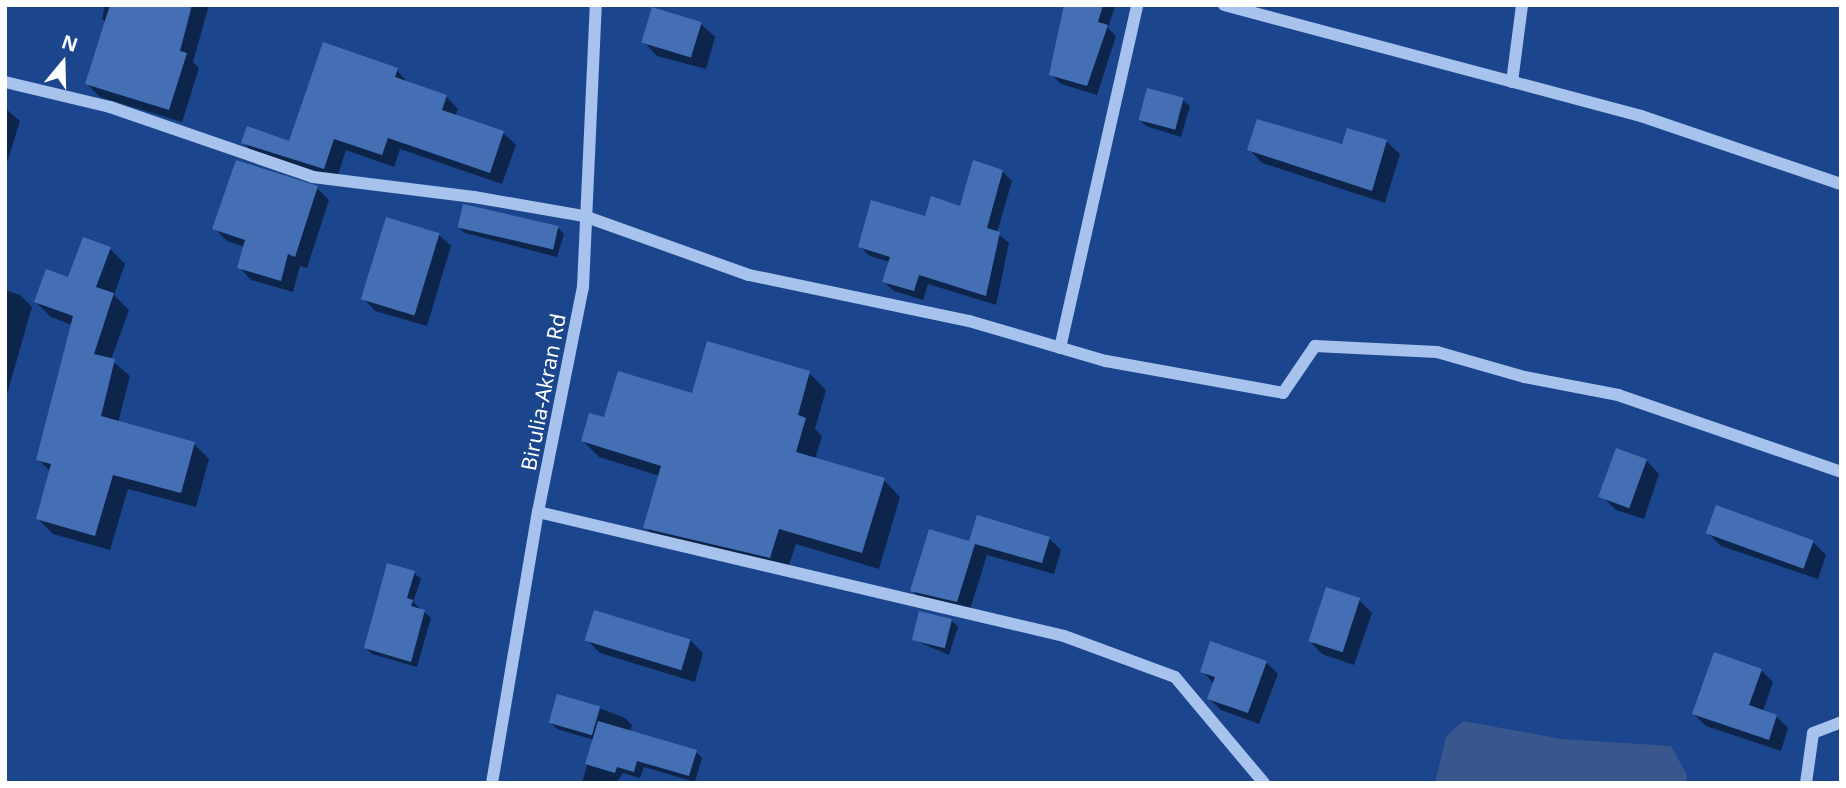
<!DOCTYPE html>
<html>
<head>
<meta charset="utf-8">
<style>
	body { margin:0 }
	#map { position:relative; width:1846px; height:788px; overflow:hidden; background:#1b468d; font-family:"Noto Sans",sans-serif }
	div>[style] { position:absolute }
	.water>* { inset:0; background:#39578c }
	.shadow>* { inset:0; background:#0007 }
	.building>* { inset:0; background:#446fb5; transform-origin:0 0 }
	.minor>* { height:12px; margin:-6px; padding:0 6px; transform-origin:6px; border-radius:6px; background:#a7c3ed }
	span { translate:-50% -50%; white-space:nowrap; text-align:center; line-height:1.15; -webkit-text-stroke:6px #1b468d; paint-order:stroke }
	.street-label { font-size:21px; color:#fff }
	.frame { position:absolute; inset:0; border:7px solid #fff; pointer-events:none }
	.north { position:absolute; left:28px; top:28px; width:70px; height:70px; -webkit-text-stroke:5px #1b468d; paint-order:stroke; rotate:19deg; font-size:19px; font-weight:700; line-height:28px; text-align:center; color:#fff }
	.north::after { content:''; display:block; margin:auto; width:24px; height:32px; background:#fff; clip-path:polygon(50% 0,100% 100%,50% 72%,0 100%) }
</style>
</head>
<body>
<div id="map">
	<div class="water">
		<div style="clip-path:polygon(1463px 721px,1562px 739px,1671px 746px,1687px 775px,1685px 783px,1435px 783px,1446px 737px)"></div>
	</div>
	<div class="shadow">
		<div style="clip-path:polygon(105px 5px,209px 5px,193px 62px,199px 68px,182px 122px,100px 97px,87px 84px,106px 22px,102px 19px)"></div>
		<div style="clip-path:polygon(1066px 5px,1115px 6px,1108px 28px,1116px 36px,1097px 95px,1061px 84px,1051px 74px)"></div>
		<div style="clip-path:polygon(701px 24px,715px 37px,706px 69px,657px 56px,644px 42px)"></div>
		<div style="clip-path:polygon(397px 70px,409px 84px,446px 96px,458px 109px,455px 116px,503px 133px,516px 145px,502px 184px,400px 149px,394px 167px,346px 150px,336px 181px,255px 155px,243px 142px,290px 143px)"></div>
		<div style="clip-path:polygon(1183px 100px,1190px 106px,1181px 137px,1146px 126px,1140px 120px)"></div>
		<div style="clip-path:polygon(5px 108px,20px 121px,5px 169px)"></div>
		<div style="clip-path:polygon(1386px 141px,1400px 154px,1385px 203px,1262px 163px,1249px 149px)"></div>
		<div style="clip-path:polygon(1002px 171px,1012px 181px,997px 233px,1009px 243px,996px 305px,928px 284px,923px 300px,894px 291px,884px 282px,890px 262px,870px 256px,860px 247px,961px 208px)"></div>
		<div style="clip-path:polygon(317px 188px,329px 200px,307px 268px,300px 266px,293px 292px,251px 280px,239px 267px,245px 247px,227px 241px,214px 228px)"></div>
		<div style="clip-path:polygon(458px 227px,557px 227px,564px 234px,557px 257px,465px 233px)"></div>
		<div style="clip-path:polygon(439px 235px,451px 246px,427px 326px,375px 311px,364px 299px)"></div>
		<div style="clip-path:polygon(110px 249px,125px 264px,114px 295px,129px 310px,111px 360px,130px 376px,118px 423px,194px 444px,209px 459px,196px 507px,128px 489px,110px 550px,53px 534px,37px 518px,51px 472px,38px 459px,72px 325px,51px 317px,36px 302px)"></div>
		<div style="clip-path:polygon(5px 290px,20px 295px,32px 307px,6px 398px)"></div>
		<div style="clip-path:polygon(809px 373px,826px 390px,815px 429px,822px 436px,815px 459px,884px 480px,900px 497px,879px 569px,796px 544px,786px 573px,661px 544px,645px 527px,660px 476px,599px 457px,583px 441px,605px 419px,693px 395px)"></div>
		<div style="clip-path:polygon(1646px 460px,1659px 474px,1644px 519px,1616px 510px,1602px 496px)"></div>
		<div style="clip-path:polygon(1708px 533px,1813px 542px,1826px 555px,1818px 579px,1721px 546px)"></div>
		<div style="clip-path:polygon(1049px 538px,1061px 550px,1054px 574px,987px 555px,969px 613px,924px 602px,912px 590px,970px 543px)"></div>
		<div style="clip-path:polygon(414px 573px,421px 579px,413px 602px,431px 618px,417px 667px,372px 654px,366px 648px)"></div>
		<div style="clip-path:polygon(1359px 600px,1372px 613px,1354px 665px,1322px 654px,1309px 640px)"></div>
		<div style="clip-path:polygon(951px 620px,958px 627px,949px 655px,912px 639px)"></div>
		<div style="clip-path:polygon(587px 640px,690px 640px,703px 653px,695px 682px,600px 653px)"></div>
		<div style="clip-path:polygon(1266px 662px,1278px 674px,1259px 724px,1221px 710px,1209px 699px,1214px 684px,1202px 671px)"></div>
		<div style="clip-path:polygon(1761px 670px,1773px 682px,1763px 711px,1776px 716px,1788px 728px,1781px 751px,1706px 726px,1694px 714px)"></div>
		<div style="clip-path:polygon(599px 708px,625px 718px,632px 725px,630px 732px,696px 752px,702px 758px,695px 782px,644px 767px,640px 778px,623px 773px,616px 783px,582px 783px,594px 740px,557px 729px,550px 722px)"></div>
	</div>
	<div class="building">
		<div style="clip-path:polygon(110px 5px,192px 5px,180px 51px,187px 53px,169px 110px,85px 84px)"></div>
		<div style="clip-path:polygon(1064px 5px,1103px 5px,1098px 22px,1108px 25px,1087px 86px,1049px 75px)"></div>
		<div style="left:652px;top:7px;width:52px;height:37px;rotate:17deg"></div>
		<div style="clip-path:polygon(323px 42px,398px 68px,395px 77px,447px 95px,442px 110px,504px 131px,490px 173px,388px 138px,382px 155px,334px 139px,324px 169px,241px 143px,247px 126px,289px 141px)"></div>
		<div style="left:1147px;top:88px;width:38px;height:33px;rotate:15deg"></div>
		<div style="clip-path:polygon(1257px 119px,1342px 144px,1347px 128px,1387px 140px,1372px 191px,1247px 150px)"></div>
		<div style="clip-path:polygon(236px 160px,318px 186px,295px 257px,288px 254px,281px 281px,237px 268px,245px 240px,212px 229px)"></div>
		<div style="clip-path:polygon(973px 160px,1003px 170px,987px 228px,1000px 232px,986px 296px,919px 275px,914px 291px,882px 282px,890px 257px,858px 247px,871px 200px,925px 216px,931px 196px,960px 206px)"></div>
		<div style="left:463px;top:204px;width:98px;height:24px;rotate:13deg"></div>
		<div style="left:386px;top:217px;width:56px;height:86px;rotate:17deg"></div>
		<div style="clip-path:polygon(83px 237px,111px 247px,96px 287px,114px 293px,94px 354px,115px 359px,101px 416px,195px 442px,181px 493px,113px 475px,95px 536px,36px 519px,51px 464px,36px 460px,73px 316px,34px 302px,46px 269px,68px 277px)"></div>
		<div style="clip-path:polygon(707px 341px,810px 371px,798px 415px,806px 418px,796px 452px,885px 478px,862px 553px,779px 529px,770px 558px,643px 528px,661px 466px,581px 441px,589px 413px,604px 417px,618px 371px,692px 393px)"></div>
		<div style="left:1616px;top:448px;width:33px;height:52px;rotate:20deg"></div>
		<div style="left:1716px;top:505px;width:104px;height:30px;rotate:20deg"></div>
		<div style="clip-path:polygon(977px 515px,1050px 537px,1042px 563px,975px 544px,957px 602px,910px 591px,929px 529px,969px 541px)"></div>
		<div style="clip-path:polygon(387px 563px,415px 571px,407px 598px,413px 600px,411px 606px,425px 610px,411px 662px,364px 648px)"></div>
		<div style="left:1326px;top:587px;width:36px;height:57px;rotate:18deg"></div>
		<div style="left:594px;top:610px;width:101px;height:32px;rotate:17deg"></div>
		<div style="left:919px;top:611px;width:34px;height:30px;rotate:14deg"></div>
		<div style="clip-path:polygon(1210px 641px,1267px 661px,1248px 713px,1207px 699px,1215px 677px,1200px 672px)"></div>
		<div style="clip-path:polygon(1714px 652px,1762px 669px,1749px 705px,1777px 715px,1769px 740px,1692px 714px)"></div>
		<div style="left:557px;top:694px;width:45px;height:30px;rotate:16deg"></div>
		<div style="clip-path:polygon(598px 721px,697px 750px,689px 776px,637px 761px,634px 772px,617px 767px,615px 773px,585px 764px)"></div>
	</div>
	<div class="minor">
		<div style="left:1224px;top:5px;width:432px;rotate:14.9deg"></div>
		<div style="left:1641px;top:116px;width:211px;rotate:18.8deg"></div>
		<div style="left:5px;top:82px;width:108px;rotate:13.4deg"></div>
		<div style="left:110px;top:107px;width:215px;rotate:19deg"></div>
		<div style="left:313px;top:177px;width:162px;rotate:7.1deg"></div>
		<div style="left:474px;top:197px;width:112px;rotate:9.8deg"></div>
		<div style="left:584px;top:216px;width:175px;rotate:19.7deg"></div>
		<div style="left:749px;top:275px;width:225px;rotate:11.8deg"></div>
		<div style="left:969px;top:321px;width:143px;rotate:16.3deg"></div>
		<div style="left:1106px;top:361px;width:180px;rotate:10.2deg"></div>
		<div style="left:1283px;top:393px;width:57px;rotate:-55.8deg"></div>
		<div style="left:1315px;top:346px;width:122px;rotate:2.8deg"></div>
		<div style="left:1437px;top:352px;width:91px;rotate:16deg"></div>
		<div style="left:1524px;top:377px;width:96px;rotate:10.8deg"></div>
		<div style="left:1618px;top:395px;width:236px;rotate:19deg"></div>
		<div style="left:1512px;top:82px;width:78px;rotate:-82.6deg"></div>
		<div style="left:1060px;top:348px;width:352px;rotate:-77.3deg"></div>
		<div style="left:538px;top:512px;width:540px;rotate:13.26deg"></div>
		<div style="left:1064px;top:636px;width:118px;rotate:20.3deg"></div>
		<div style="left:1175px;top:677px;width:138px;rotate:50deg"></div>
		<div style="left:492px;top:783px;width:275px;rotate:-80.4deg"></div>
		<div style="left:538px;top:512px;width:229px;rotate:-78.7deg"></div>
		<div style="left:583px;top:287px;width:282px;rotate:-87.4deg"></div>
		<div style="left:1806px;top:783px;width:50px;rotate:-82deg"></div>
		<div style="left:1813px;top:733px;width:30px;rotate:-21deg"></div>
	</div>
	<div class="street-label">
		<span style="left:543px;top:392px;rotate:-79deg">Birulia-Akran Rd</span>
	</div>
	<div class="frame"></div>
	<div class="north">N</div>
</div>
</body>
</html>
